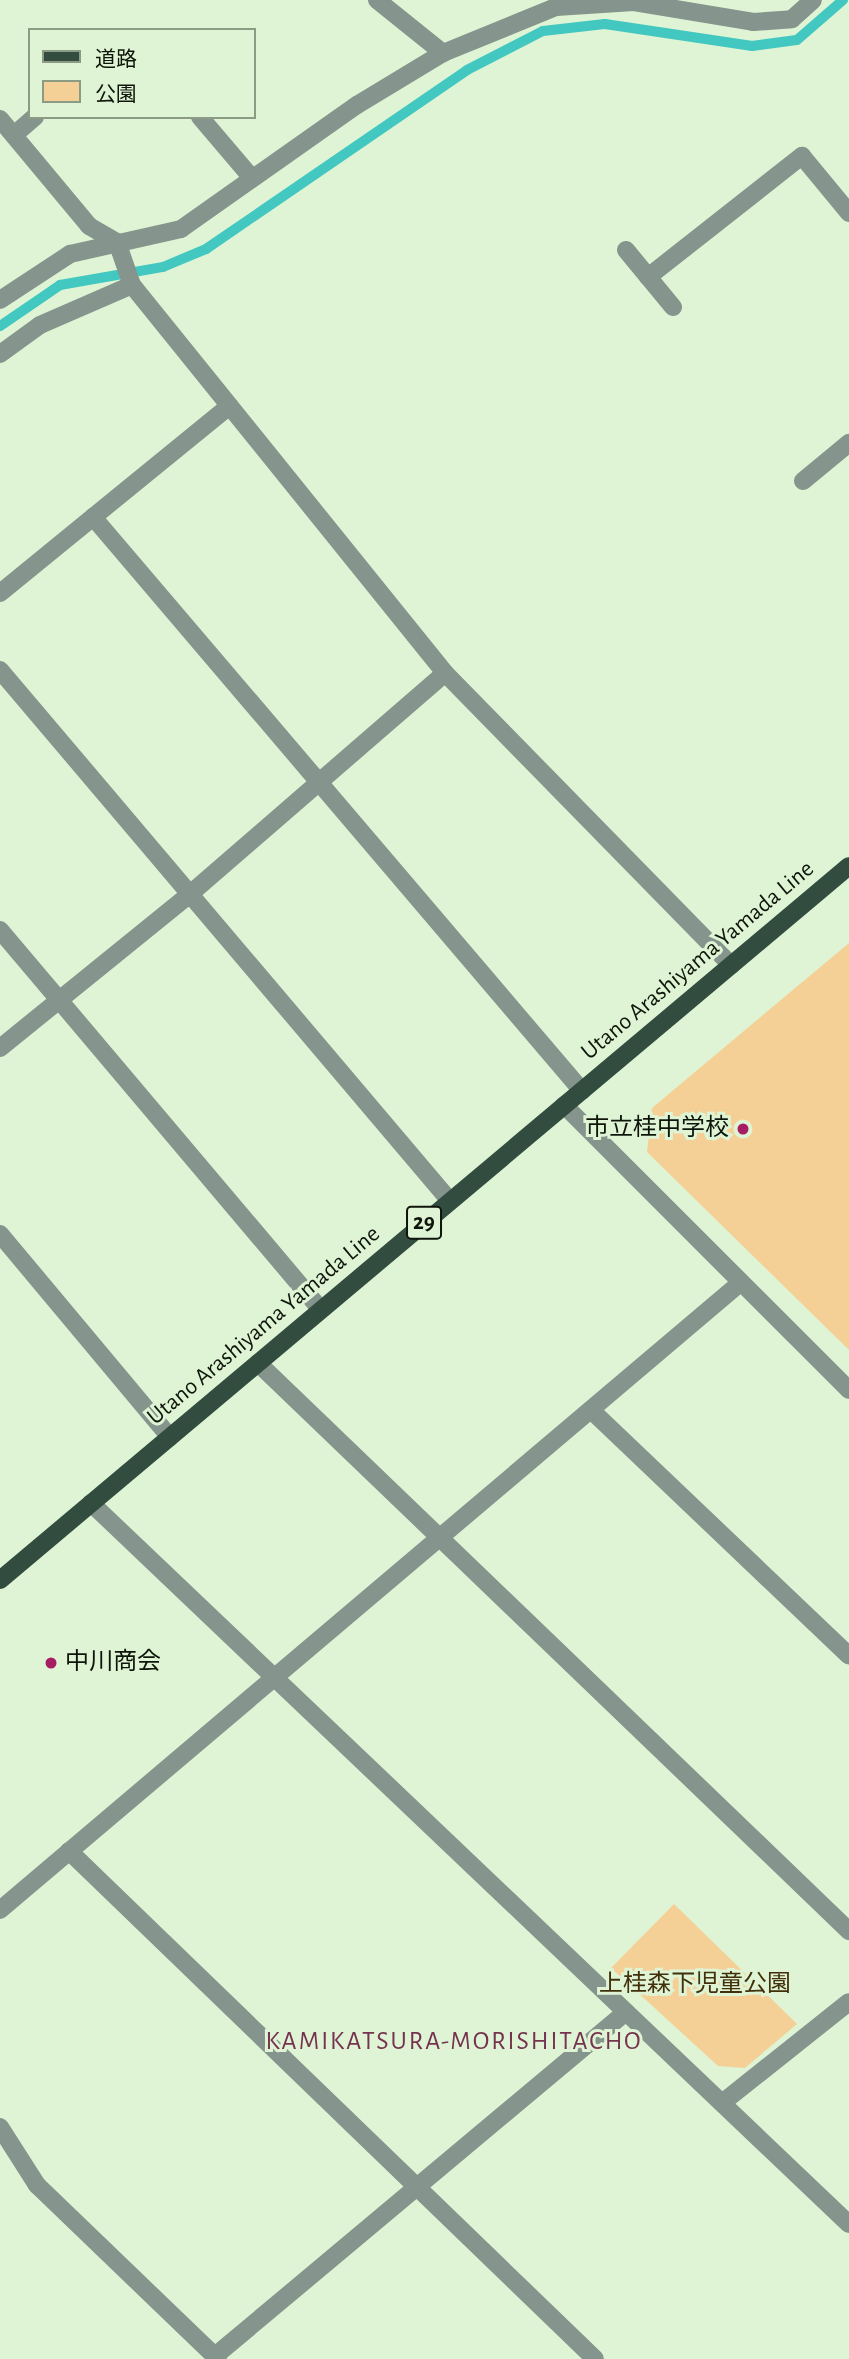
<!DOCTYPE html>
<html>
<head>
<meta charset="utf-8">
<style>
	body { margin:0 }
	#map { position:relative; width:849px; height:2359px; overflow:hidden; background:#dff4d4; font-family:"Alegreya Sans","Noto Sans JP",sans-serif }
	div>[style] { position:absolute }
	.green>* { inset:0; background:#f4d096 }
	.stream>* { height:10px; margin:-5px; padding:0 5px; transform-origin:5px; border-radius:5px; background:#43c8c1 }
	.minor>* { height:18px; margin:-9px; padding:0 9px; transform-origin:9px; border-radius:9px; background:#85948c }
	.major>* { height:18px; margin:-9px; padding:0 9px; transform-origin:9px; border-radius:9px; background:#324d40 }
	.dots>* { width:19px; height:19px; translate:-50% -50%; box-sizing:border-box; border:4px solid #dff4d4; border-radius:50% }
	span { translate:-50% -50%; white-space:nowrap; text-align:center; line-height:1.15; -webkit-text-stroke:6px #dff4d4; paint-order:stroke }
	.shield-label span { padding:2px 5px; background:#dff4d4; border:2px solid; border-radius:5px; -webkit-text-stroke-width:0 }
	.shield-label { font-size:23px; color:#0e150b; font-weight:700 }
	.street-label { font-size:24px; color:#0e150b }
	.poi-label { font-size:24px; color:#0e150b }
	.right { translate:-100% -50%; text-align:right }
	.left { translate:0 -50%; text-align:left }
	.park-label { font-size:24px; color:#422f0b }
	.neighbourhood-label { font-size:26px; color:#763350; letter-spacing:2px }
	.legend { position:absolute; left:28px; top:28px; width:228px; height:91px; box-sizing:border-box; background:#dff4d4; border:2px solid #8b9b84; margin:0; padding:9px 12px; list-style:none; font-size:21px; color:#0e150b }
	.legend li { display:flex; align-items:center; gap:14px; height:35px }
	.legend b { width:35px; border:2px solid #8b9b84 }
</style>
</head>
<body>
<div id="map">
	<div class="green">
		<div style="clip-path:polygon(849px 943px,849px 1350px,647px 1152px,652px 1108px)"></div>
		<div style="clip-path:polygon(674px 1904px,797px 2024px,745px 2068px,718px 2066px,611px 1968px)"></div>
	</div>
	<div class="stream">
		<div style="left:0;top:326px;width:73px;rotate:-34.3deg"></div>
		<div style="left:60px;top:285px;width:105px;rotate:-9.9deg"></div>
		<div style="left:163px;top:267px;width:47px;rotate:-22.7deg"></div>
		<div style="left:206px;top:249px;width:316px;rotate:-34.4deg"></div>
		<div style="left:467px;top:70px;width:85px;rotate:-27.2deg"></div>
		<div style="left:543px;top:31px;width:62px;rotate:-6.4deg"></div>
		<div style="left:605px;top:24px;width:149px;rotate:8.5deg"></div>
		<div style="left:752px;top:46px;width:45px;rotate:-7.6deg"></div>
		<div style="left:797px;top:40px;width:61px;rotate:-41deg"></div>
	</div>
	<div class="minor">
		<div style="left:377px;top:0;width:85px;rotate:38.8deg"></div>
		<div style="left:200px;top:117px;width:80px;rotate:49.6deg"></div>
		<div style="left:0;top:119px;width:139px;rotate:50.2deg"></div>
		<div style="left:89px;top:226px;width:32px;rotate:30deg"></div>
		<div style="left:117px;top:242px;width:46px;rotate:70.8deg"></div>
		<div style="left:132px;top:285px;width:499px;rotate:51.1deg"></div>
		<div style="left:445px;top:673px;width:409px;rotate:45.6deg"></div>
		<div style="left:14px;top:135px;width:28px;rotate:-41deg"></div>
		<div style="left:626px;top:250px;width:74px;rotate:50.5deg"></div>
		<div style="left:648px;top:277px;width:196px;rotate:-38.2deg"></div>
		<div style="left:802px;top:156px;width:74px;rotate:50.5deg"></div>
		<div style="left:0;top:300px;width:84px;rotate:-33.3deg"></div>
		<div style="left:70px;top:254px;width:114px;rotate:-12.7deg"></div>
		<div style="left:181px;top:229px;width:215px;rotate:-35.2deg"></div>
		<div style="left:357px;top:105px;width:100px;rotate:-31.2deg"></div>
		<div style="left:443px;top:53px;width:122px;rotate:-22.2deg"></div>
		<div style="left:556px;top:7px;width:78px;rotate:-3.7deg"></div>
		<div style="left:634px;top:2px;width:121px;rotate:9.5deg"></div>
		<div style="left:753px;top:22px;width:39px;rotate:-4deg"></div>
		<div style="left:792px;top:19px;width:28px;rotate:-42deg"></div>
		<div style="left:0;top:354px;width:49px;rotate:-35.9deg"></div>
		<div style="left:40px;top:325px;width:100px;rotate:-23.5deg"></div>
		<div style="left:803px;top:481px;width:60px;rotate:-39.6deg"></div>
		<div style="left:93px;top:517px;width:754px;rotate:49.57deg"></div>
		<div style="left:0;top:593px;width:296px;rotate:-39.2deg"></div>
		<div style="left:0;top:670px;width:696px;rotate:49.72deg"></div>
		<div style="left:0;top:930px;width:497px;rotate:49.8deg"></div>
		<div style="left:0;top:1048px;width:245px;rotate:-39deg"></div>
		<div style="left:190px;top:894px;width:337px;rotate:-40.9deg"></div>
		<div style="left:564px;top:1105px;width:403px;rotate:45deg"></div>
		<div style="left:0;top:1234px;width:265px;rotate:50.1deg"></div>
		<div style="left:258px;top:1363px;width:820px;rotate:43.86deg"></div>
		<div style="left:591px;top:1410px;width:356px;rotate:43.6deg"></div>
		<div style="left:91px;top:1503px;width:1046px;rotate:43.57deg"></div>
		<div style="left:69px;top:1851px;width:731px;rotate:44deg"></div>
		<div style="left:0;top:1910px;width:970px;rotate:-40.27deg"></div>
		<div style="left:722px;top:2103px;width:162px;rotate:-38.5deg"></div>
		<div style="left:0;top:2127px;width:69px;rotate:57.5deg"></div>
		<div style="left:37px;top:2185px;width:251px;rotate:43.9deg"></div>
		<div style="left:215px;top:2356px;width:536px;rotate:-39.93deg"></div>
	</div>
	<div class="major">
		<div style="left:0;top:1580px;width:1109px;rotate:-40.06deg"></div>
	</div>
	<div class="dots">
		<div style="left:743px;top:1129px;background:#a71d64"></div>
		<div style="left:51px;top:1663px;background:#a71d64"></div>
	</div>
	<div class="shield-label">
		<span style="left:424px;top:1223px">29</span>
	</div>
	<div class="street-label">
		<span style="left:698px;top:961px;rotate:-40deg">Utano Arashiyama Yamada Line</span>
		<span style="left:264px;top:1326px;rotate:-40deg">Utano Arashiyama Yamada Line</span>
	</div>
	<div class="poi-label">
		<span class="right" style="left:729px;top:1129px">市立桂中学校</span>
		<span class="left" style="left:65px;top:1663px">中川商会</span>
	</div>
	<div class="park-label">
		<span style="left:695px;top:1985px">上桂森下児童公園</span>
	</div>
	<div class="neighbourhood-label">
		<span style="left:454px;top:2042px">KAMIKATSURA-MORISHITACHO</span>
	</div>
	<ul class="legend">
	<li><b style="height:9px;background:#324d40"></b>道路</li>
	<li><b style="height:19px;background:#f4d096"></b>公園</li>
	</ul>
</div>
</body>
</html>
